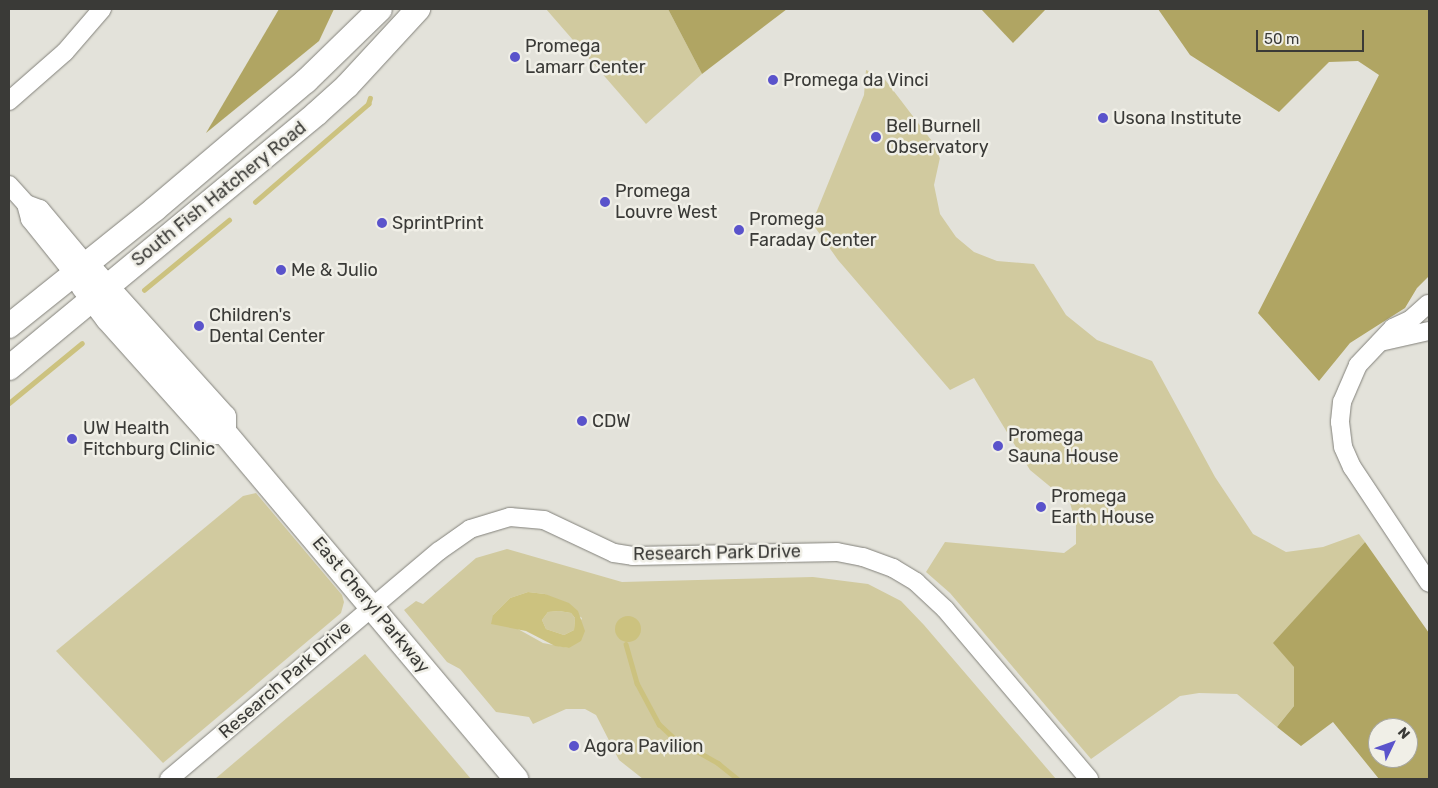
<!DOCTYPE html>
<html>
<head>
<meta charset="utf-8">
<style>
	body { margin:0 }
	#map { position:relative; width:1438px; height:788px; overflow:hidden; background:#e3e2da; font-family:Rubik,sans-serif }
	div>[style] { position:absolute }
	.green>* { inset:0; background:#d1ca9f }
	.forest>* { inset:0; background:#b0a563 }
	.water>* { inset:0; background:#ccc27f }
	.round { border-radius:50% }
	.stream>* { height:4.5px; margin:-2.25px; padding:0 2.25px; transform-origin:2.25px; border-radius:2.25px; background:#ccc27f }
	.roads { filter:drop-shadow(0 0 1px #82817a) drop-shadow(0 0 1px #82817a) }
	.street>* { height:18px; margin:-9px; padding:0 9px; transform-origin:9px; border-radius:9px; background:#fff }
	.secondary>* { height:24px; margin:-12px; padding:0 12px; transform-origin:12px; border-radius:12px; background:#fff }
	.dots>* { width:14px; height:14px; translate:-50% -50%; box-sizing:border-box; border:2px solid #f0efe7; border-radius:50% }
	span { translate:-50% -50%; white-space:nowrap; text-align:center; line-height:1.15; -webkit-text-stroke:5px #f0efe7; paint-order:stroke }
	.poi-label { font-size:18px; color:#3a3a37 }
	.left { translate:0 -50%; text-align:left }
	.street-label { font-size:18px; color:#3a3a37 }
	.frame { position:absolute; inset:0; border:10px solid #3a3a37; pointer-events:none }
	.north { position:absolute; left:1368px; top:718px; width:50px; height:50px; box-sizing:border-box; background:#f0efe7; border:1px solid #a7a7a1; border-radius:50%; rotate:48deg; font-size:14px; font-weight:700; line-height:20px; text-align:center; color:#3a3a37 }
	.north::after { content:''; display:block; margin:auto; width:18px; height:22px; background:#5a53cb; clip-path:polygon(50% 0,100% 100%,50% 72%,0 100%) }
	.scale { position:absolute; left:1256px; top:30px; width:108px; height:22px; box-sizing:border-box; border:2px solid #3a3a37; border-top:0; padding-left:6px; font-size:15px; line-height:18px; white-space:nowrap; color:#3a3a37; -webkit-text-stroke:4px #f0efe7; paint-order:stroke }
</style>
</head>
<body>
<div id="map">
	<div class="green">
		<div style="clip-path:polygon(546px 9px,668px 9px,702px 74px,646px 124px)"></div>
		<div style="clip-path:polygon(866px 70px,883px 77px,941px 153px,934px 185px,940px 214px,956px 237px,974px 252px,997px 261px,1034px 264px,1066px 315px,1097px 340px,1152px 361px,1215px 477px,1253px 534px,1286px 552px,1323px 547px,1359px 534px,1365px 542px,1274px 643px,1294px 666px,1294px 706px,1277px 727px,1237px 694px,1199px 693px,1180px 696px,1091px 759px,950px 593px,926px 572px,945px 542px,1064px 553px,1076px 544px,1076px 524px,1070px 503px,1030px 470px,974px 378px,950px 390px,838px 260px,812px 223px,864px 95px)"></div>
		<div style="clip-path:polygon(256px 493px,342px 595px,344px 602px,341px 613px,163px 763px,56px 651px,243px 496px)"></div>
		<div style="clip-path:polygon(evenodd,507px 549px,622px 582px,813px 577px,868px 584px,901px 601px,924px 625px,1056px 779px,643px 779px,619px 760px,596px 715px,585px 709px,566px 709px,533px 724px,529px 717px,496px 712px,460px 669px,447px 662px,404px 610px,416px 601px,423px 604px,476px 558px,507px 549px,528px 592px,545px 594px,582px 618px,569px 648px,543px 643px,493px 615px,510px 598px,528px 592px)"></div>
		<div style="clip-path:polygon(559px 611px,571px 613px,575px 618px,574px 630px,564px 635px,546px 629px,542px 620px,548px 612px)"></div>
		<div style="clip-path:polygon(365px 654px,471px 779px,215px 779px,288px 717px)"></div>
	</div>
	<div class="forest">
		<div style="clip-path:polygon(279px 9px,334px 9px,319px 41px,206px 133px)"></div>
		<div style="clip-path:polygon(668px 9px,787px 9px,702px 74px)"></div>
		<div style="clip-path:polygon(981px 9px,1046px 9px,1013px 43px)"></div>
		<div style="clip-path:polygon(1158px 9px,1429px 9px,1429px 276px,1417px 288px,1405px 308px,1350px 343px,1319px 381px,1258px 313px,1379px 75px,1358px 61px,1329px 62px,1279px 112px,1190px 55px)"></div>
		<div style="clip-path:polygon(evenodd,1365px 542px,1429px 633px,1429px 779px,1379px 779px,1333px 722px,1301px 746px,1277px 727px,1294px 706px,1294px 667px,1273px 643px,1365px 542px,1378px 728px,1408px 728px,1408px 758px,1378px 758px,1378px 728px)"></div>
	</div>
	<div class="water">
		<div style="clip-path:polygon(evenodd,528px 592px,545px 594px,569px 603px,578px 611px,585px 631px,581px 641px,569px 648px,555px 646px,526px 631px,491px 624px,493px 615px,510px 598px,528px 592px,559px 611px,571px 613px,575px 618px,574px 630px,564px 635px,546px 629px,542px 620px,548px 612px,559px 611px)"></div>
		<div class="round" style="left:615px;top:616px;width:26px;height:26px"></div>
	</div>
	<div class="stream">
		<div style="left:255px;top:202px;width:150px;rotate:-40.9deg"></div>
		<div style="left:368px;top:104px;width:6px;rotate:-72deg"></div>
		<div style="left:144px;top:290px;width:110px;rotate:-39.5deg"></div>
		<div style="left:9px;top:403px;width:94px;rotate:-39.4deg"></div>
		<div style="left:626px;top:644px;width:41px;rotate:74.2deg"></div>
		<div style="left:637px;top:683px;width:47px;rotate:61.8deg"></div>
		<div style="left:659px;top:724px;width:21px;rotate:43deg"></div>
		<div style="left:674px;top:738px;width:51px;rotate:29.6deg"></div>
		<div style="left:718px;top:763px;width:26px;rotate:39deg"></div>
	</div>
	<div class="roads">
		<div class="street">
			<div style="left:9px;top:101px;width:74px;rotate:-41.2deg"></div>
			<div style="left:65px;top:52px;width:57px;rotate:-49.3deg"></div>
			<div style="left:9px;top:185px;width:25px;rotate:48deg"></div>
			<div style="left:26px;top:204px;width:16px;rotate:75deg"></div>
			<div style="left:30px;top:219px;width:70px;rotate:51.3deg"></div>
			<div style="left:26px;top:204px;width:15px;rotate:20deg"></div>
			<div style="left:40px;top:209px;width:72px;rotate:50.1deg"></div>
			<div style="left:1428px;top:304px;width:24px;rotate:138deg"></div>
			<div style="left:1410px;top:320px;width:19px;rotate:155deg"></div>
			<div style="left:1393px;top:328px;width:51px;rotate:133.4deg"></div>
			<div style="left:1358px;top:365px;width:40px;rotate:113.4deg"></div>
			<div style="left:1342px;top:402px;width:20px;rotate:96deg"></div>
			<div style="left:1340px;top:422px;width:25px;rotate:83deg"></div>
			<div style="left:1343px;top:447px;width:22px;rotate:66deg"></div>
			<div style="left:1352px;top:467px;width:139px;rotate:56.4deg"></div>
			<div style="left:1380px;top:342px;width:50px;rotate:-12.7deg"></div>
			<div style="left:169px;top:779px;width:353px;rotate:-40.2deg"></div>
			<div style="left:439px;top:551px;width:38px;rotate:-35deg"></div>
			<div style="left:470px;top:529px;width:42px;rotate:-16.7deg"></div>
			<div style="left:510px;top:517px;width:34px;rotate:5deg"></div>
			<div style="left:544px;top:520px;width:77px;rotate:25.2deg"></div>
			<div style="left:614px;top:553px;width:19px;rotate:9deg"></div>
			<div style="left:633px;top:556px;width:204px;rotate:-1.1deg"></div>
			<div style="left:837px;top:552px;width:26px;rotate:11deg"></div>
			<div style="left:863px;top:557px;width:32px;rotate:20deg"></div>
			<div style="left:893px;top:568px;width:27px;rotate:31deg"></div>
			<div style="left:916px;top:582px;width:40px;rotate:43deg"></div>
			<div style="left:945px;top:609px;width:223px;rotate:49.7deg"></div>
		</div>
		<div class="secondary">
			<div style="left:86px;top:264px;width:206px;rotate:48deg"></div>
			<div style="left:224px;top:417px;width:15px;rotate:90deg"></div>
			<div style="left:224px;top:432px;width:454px;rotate:49.9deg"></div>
			<div style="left:83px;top:286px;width:41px;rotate:52.9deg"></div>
			<div style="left:108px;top:319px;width:152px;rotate:48.2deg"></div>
			<div style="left:209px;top:432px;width:15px"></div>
			<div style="left:9px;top:326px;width:187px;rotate:-38.7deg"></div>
			<div style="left:155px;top:209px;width:198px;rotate:-40.3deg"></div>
			<div style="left:306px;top:81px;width:103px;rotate:-44.2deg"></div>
			<div style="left:9px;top:368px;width:398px;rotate:-39.6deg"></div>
			<div style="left:316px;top:114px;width:42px;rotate:-42.1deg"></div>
			<div style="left:347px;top:86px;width:105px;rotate:-47.3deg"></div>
		</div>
	</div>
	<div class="dots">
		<div style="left:515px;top:57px;background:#5a53cb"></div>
		<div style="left:773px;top:80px;background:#5a53cb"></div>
		<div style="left:1103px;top:118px;background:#5a53cb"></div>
		<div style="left:876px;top:137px;background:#5a53cb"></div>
		<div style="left:605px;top:202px;background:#5a53cb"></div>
		<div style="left:382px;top:223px;background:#5a53cb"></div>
		<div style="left:739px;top:230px;background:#5a53cb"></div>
		<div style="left:281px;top:270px;background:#5a53cb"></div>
		<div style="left:199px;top:326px;background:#5a53cb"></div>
		<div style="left:582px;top:421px;background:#5a53cb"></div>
		<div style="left:72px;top:439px;background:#5a53cb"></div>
		<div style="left:998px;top:446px;background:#5a53cb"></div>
		<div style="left:1041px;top:507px;background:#5a53cb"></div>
		<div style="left:574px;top:746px;background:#5a53cb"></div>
	</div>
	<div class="poi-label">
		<span class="left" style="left:525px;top:57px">Promega<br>Lamarr Center</span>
		<span class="left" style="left:783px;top:80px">Promega da Vinci</span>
		<span class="left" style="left:1113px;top:118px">Usona Institute</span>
		<span class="left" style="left:886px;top:137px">Bell Burnell<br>Observatory</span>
		<span class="left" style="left:615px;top:202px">Promega<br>Louvre West</span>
		<span class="left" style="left:749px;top:230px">Promega<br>Faraday Center</span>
		<span class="left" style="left:392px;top:223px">SprintPrint</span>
		<span class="left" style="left:291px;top:270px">Me &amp; Julio</span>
		<span class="left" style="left:209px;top:326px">Children's<br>Dental Center</span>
		<span class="left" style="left:592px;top:421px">CDW</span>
		<span class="left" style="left:83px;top:439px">UW Health<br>Fitchburg Clinic</span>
		<span class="left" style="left:1008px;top:446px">Promega<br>Sauna House</span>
		<span class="left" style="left:1051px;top:507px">Promega<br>Earth House</span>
		<span class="left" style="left:584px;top:746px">Agora Pavilion</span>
	</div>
	<div class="street-label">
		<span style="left:219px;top:194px;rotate:-39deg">South Fish Hatchery Road</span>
		<span style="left:717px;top:553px;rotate:-1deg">Research Park Drive</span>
		<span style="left:371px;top:605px;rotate:50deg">East Cheryl Parkway</span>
		<span style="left:285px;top:680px;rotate:-41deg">Research Park Drive</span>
	</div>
	<div class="frame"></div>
	<div class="north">N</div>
	<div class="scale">50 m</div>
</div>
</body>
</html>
